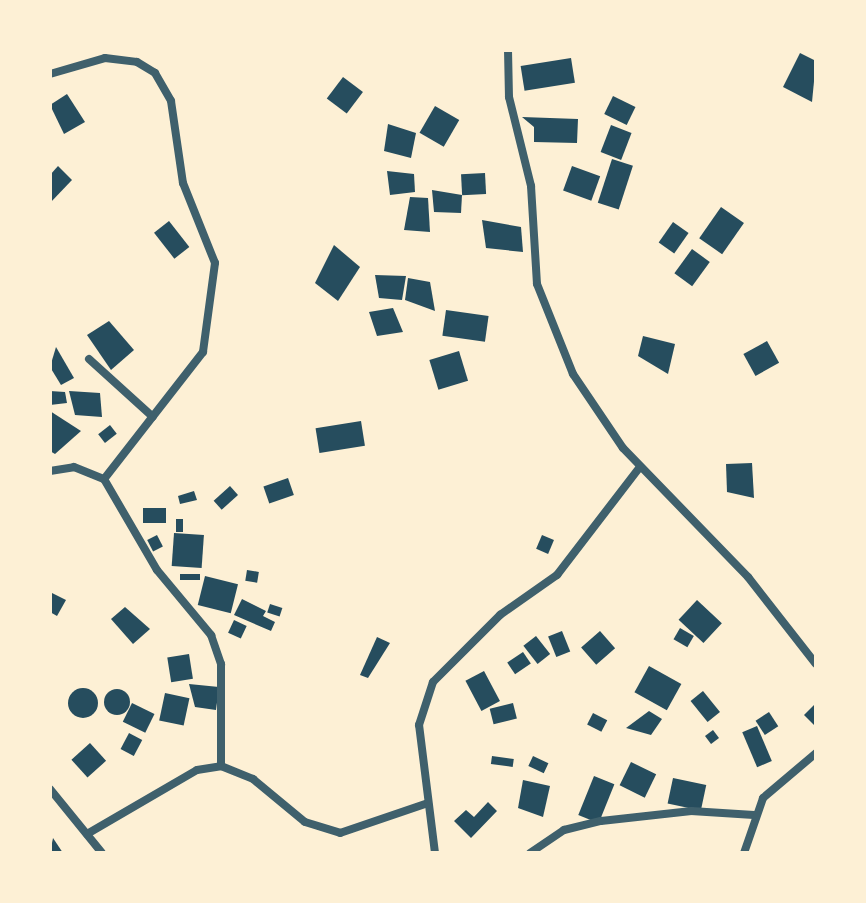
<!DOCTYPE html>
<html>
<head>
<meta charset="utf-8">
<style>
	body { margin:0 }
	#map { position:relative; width:866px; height:903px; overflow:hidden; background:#fdf0d5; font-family:"Varela Round",sans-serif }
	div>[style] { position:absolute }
	.building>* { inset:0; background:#264d5e; transform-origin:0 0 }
	.round { border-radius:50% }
	.minor>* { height:8px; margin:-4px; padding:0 4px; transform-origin:4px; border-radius:4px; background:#3f606c }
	span { translate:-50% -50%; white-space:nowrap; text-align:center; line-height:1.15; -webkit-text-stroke:10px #fdf0d5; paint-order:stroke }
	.frame { position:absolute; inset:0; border:52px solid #fdf0d5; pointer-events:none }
</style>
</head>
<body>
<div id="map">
	<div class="building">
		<div style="clip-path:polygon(800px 53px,816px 61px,812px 102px,783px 87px)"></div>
		<div style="left:571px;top:58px;width:25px;height:51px;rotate:81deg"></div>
		<div style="left:343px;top:77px;width:25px;height:27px;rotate:37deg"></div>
		<div style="clip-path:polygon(67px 94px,85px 122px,64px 134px,50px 105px)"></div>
		<div style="left:613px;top:96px;width:25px;height:20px;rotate:26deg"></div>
		<div style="left:435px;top:106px;width:28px;height:31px;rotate:30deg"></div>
		<div style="clip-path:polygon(522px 117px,578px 119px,577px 143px,534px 142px,534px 127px)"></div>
		<div style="clip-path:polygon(388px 124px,416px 133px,411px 158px,384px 151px)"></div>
		<div style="left:611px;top:125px;width:22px;height:29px;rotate:21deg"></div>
		<div style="left:612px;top:159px;width:22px;height:46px;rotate:18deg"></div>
		<div style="clip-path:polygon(58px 166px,72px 180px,50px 203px,50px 175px)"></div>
		<div style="left:572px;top:166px;width:30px;height:26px;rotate:20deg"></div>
		<div style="clip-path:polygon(387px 171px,414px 174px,415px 192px,390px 195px)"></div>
		<div style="left:485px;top:173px;width:21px;height:24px;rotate:87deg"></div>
		<div style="clip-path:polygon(432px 190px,462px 195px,461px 213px,434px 212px)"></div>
		<div style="clip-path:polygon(410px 197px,428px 198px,430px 232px,404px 230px)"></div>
		<div style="left:721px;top:207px;width:28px;height:38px;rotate:35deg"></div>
		<div style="clip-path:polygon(482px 220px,521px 227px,523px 252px,486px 248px)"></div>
		<div style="left:169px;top:221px;width:33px;height:19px;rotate:52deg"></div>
		<div style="left:673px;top:222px;width:19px;height:25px;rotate:35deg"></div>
		<div style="clip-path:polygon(334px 245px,360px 267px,338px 301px,315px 283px)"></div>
		<div style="left:692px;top:249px;width:22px;height:30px;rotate:36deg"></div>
		<div style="clip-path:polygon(375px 275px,406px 276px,402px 300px,379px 298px)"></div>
		<div style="clip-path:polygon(408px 278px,430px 282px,435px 311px,405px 300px)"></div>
		<div style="clip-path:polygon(393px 308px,403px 332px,377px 336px,369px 312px)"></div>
		<div style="left:446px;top:310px;width:43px;height:26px;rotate:8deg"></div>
		<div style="clip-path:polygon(109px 321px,134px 350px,111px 370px,87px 335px)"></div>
		<div style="clip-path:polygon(643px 336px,675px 344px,668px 374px,638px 356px)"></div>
		<div style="left:767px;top:341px;width:25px;height:27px;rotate:61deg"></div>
		<div style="clip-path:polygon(56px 347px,74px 378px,61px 385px,50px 367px)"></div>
		<div style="left:459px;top:351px;width:31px;height:31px;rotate:73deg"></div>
		<div style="clip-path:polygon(50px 391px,65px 392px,67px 403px,50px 405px)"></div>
		<div style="clip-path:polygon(69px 391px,100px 393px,102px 417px,75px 415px)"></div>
		<div style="clip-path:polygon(50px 411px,81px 431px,55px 454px,50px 451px)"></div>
		<div style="left:361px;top:421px;width:25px;height:46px;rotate:81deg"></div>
		<div style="left:110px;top:425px;width:11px;height:15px;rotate:52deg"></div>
		<div style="clip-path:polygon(752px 463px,754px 498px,727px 492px,726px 464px)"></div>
		<div style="left:288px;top:478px;width:18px;height:26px;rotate:71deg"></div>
		<div style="left:230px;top:486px;width:12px;height:22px;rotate:48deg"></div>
		<div style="clip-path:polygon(194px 491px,197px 500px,180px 504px,178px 496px)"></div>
		<div style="left:143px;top:508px;width:23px;height:15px"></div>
		<div style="left:176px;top:519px;width:7px;height:13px"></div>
		<div style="left:174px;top:533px;width:30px;height:33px;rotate:4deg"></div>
		<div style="left:157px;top:535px;width:13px;height:11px;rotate:63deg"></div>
		<div style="left:542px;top:535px;width:13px;height:15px;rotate:23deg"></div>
		<div style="left:247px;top:570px;width:12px;height:11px;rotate:9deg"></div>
		<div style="left:200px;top:574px;width:6px;height:20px;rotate:90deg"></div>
		<div style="left:205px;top:576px;width:34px;height:30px;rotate:14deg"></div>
		<div style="clip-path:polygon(50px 592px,66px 600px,57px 616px,50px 612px)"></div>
		<div style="clip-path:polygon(242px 599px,266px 611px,263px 616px,275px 622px,271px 631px,234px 615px)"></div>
		<div style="left:697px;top:600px;width:34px;height:27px;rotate:43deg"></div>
		<div style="left:270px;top:604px;width:13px;height:9px;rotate:18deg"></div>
		<div style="clip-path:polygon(125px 607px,150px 629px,133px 644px,111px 619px)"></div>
		<div style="left:234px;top:620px;width:14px;height:14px;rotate:25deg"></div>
		<div style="left:680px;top:628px;width:16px;height:13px;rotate:30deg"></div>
		<div style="left:562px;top:631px;width:22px;height:15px;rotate:68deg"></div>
		<div style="left:600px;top:631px;width:23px;height:25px;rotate:49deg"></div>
		<div style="left:536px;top:636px;width:23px;height:16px;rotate:52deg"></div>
		<div style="clip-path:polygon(377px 637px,390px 643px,368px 678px,360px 675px)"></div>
		<div style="left:523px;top:652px;width:14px;height:19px;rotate:56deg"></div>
		<div style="left:189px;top:654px;width:25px;height:22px;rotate:81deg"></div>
		<div style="left:649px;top:666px;width:37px;height:30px;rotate:29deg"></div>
		<div style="left:484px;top:671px;width:34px;height:21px;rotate:62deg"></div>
		<div style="clip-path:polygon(189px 684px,219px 687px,216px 710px,195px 707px)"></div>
		<div class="round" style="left:68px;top:688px;width:30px;height:30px"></div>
		<div class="round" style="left:104px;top:689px;width:26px;height:26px"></div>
		<div style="left:703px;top:691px;width:27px;height:16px;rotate:51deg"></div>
		<div style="left:165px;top:693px;width:25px;height:28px;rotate:12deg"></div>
		<div style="left:132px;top:703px;width:25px;height:21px;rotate:26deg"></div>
		<div style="left:513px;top:703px;width:16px;height:24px;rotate:76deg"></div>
		<div style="clip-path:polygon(816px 703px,816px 727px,804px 715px)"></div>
		<div style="clip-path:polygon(649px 711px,662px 719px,651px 735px,626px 728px)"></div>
		<div style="left:769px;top:712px;width:17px;height:16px;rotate:57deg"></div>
		<div style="left:593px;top:713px;width:16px;height:13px;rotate:27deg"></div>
		<div style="left:757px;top:726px;width:38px;height:16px;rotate:67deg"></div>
		<div style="left:713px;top:730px;width:10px;height:10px;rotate:53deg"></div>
		<div style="left:129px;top:733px;width:15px;height:18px;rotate:28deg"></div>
		<div style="left:90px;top:743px;width:24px;height:25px;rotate:48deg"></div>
		<div style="left:492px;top:756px;width:22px;height:8px;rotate:8deg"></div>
		<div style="left:533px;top:756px;width:17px;height:11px;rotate:25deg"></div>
		<div style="left:631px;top:762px;width:28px;height:26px;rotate:26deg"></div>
		<div style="left:594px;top:776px;width:22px;height:42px;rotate:22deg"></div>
		<div style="left:673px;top:778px;width:34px;height:26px;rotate:12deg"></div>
		<div style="clip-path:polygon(523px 780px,550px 786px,543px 817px,518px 808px)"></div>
		<div style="clip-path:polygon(488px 802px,497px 811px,471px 838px,454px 821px,466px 810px,474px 817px)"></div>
		<div style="clip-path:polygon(53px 838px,63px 853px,50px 853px)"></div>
	</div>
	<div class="minor">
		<div style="left:508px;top:50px;width:47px;rotate:88.8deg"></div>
		<div style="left:509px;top:97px;width:92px;rotate:76.1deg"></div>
		<div style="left:531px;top:186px;width:98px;rotate:86.5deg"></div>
		<div style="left:537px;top:284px;width:97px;rotate:68.2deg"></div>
		<div style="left:573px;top:374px;width:89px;rotate:56deg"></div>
		<div style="left:623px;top:448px;width:180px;rotate:45.9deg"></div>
		<div style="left:748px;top:577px;width:110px;rotate:52deg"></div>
		<div style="left:50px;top:74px;width:57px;rotate:-16.2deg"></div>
		<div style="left:105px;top:58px;width:32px;rotate:7deg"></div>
		<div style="left:137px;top:62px;width:21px;rotate:31deg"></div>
		<div style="left:155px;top:73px;width:32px;rotate:60deg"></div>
		<div style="left:171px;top:101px;width:83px;rotate:81.7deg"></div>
		<div style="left:183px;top:183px;width:86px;rotate:68.2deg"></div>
		<div style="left:215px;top:263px;width:90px;rotate:97.7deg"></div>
		<div style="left:203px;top:352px;width:161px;rotate:127.9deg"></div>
		<div style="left:89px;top:359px;width:86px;rotate:42.2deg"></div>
		<div style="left:50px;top:471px;width:24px;rotate:-9deg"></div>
		<div style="left:74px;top:467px;width:32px;rotate:22deg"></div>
		<div style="left:104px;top:479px;width:105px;rotate:59.8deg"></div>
		<div style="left:157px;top:570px;width:85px;rotate:50.3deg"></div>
		<div style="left:211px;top:635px;width:31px;rotate:71deg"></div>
		<div style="left:221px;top:664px;width:102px;rotate:90deg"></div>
		<div style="left:50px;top:789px;width:82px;rotate:50.9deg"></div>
		<div style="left:87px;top:834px;width:127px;rotate:-30.2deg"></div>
		<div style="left:197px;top:770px;width:24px;rotate:-9deg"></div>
		<div style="left:221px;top:766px;width:35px;rotate:22deg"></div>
		<div style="left:253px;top:779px;width:67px;rotate:39.6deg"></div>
		<div style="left:305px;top:822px;width:37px;rotate:17deg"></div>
		<div style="left:340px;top:833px;width:93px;rotate:-18.8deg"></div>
		<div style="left:435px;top:853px;width:129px;rotate:-97.1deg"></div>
		<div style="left:419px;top:725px;width:45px;rotate:-72deg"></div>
		<div style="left:433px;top:682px;width:95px;rotate:-45deg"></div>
		<div style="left:500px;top:615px;width:70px;rotate:-35.1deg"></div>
		<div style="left:557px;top:575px;width:136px;rotate:-52.5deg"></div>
		<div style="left:530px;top:853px;width:41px;rotate:-34.1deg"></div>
		<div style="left:564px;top:830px;width:38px;rotate:-14deg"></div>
		<div style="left:601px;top:821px;width:91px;rotate:-6.3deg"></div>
		<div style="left:691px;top:811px;width:63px;rotate:3.6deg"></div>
		<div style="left:744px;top:853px;width:58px;rotate:-70.9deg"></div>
		<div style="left:763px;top:798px;width:70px;rotate:-40.3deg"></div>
	</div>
	<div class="frame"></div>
</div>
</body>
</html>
